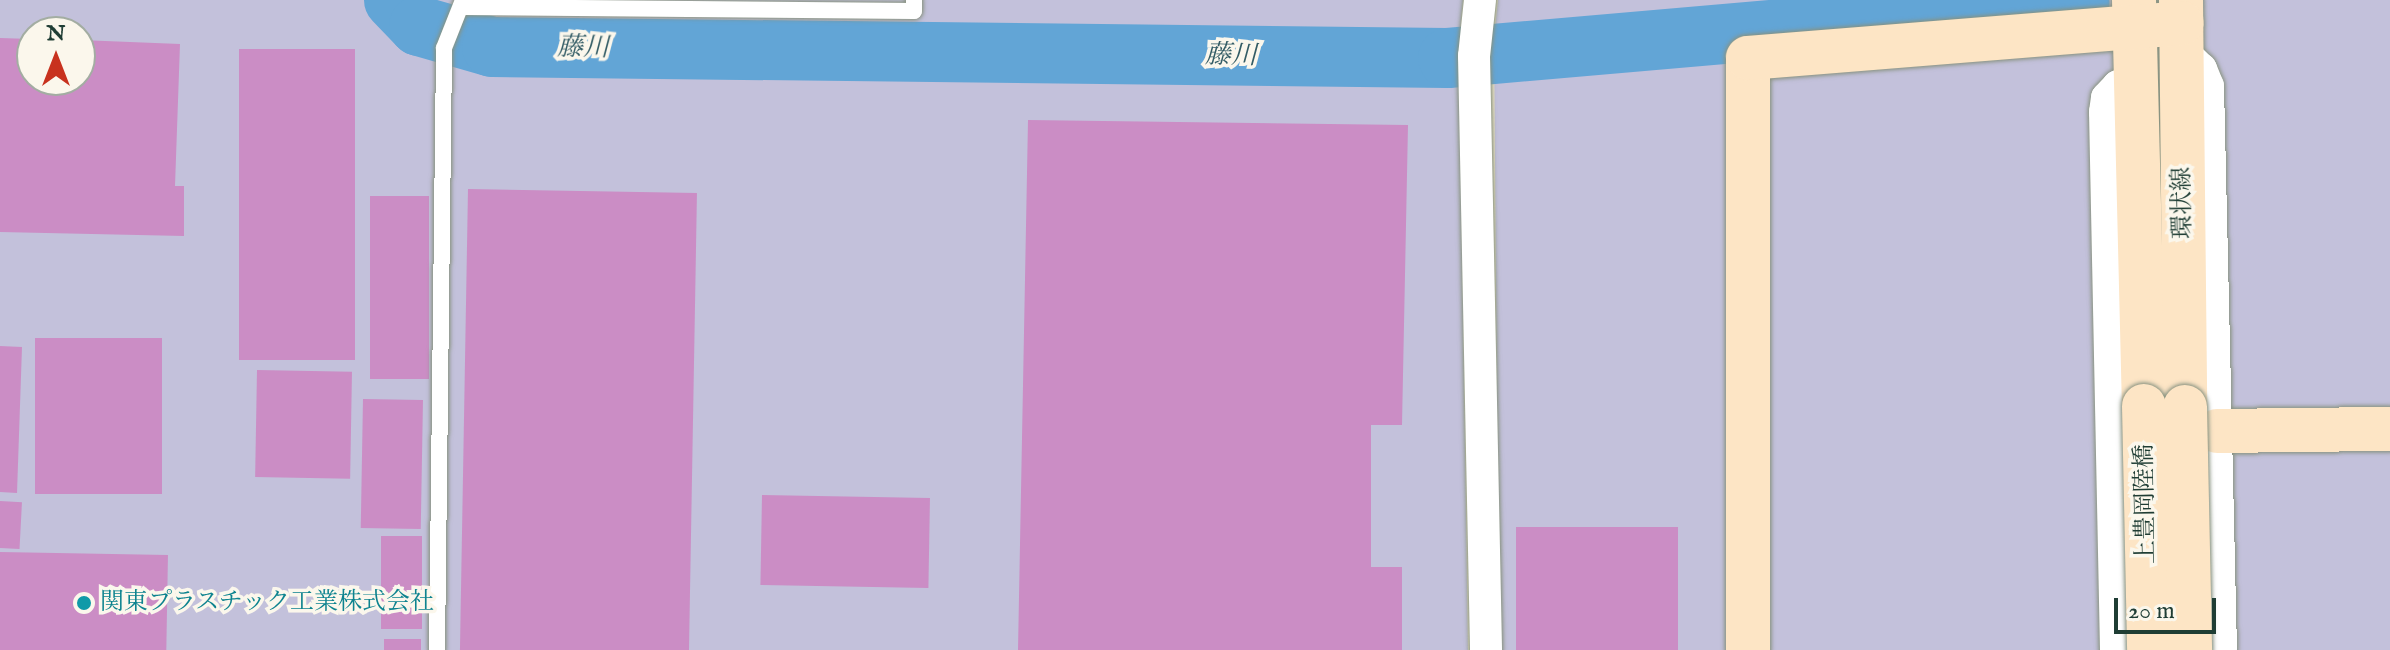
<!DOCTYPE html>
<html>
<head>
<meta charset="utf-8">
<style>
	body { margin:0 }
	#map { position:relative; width:2390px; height:650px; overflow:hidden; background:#f1e7cc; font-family:"IM FELL English","Noto Serif JP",serif }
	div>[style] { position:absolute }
	.industrial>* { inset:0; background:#c3c1db }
	.river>* { height:60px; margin:-30px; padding:0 30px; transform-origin:30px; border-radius:30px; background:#62a5d6 }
	.building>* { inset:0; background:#cb8dc5; transform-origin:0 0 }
	.roads { filter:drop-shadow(0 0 2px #889280) drop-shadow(0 0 2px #889280) }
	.lane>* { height:16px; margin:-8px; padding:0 8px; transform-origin:8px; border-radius:8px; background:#fff }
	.street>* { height:32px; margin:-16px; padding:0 16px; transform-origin:16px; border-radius:16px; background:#fff }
	.secondary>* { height:44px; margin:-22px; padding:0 22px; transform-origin:22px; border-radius:22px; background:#fde5c5 }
	.bridges { filter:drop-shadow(0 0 2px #889280) drop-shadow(0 0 2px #889280) }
	.secondary-bridge>* { height:44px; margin:-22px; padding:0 22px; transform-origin:22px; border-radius:22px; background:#fde5c5 }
	.dots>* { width:22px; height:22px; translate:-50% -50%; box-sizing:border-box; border:4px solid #fbf7ec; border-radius:50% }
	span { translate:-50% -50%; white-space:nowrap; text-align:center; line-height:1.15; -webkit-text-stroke:7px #fbf7ec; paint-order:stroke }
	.street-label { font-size:24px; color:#1f3d34 }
	.culture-label { font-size:24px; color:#0d838f }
	.left { translate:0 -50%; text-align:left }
	.water-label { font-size:26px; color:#335c65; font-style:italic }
	.north { position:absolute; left:16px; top:16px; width:80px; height:80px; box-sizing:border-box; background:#fbf7ec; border:2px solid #a3ada2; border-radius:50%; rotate:0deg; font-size:22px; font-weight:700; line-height:32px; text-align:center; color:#1f3d34 }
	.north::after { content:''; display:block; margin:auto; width:28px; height:36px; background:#c8321e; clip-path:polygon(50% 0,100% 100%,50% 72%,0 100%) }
	.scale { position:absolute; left:2114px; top:598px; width:102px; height:36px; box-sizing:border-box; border:4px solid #1f3d34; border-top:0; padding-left:10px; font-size:24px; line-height:28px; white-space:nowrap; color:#1f3d34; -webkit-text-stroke:6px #fbf7ec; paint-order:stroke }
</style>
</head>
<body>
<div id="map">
	<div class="industrial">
		<div style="clip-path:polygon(evenodd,0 0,1463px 0,1459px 40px,1468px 650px,0 650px,0 0,32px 32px,80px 32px,80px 80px,32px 80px,32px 32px)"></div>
		<div style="clip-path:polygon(1498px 0,2390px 0,2390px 650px,1499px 650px,1494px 38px)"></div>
	</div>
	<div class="river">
		<div style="left:394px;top:0;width:36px;rotate:46deg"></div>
		<div style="left:419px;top:26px;width:76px;rotate:16deg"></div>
		<div style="left:492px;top:47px;width:956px;rotate:0.66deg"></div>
		<div style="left:1448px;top:58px;width:634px;rotate:-4.97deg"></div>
	</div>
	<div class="building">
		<div style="clip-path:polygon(0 38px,32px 39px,32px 80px,80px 80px,80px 40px,180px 44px,175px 186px,184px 186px,184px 236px,0 232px)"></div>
		<div style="left:239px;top:49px;width:116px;height:311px"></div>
		<div style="clip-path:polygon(1028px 120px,1408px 125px,1402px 425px,1371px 425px,1371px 567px,1402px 567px,1402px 650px,1018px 650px)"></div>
		<div style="left:468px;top:189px;width:229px;height:461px;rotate:1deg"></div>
		<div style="left:370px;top:196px;width:59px;height:183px"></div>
		<div style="left:35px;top:338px;width:127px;height:156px"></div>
		<div style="clip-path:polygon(0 346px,22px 347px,17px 493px,0 492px)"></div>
		<div style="left:257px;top:370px;width:95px;height:107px;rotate:1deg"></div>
		<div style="left:363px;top:399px;width:60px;height:129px;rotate:1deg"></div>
		<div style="left:762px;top:495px;width:168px;height:90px;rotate:1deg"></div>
		<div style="left:0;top:501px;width:22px;height:47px;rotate:3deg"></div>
		<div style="left:1516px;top:527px;width:162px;height:123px"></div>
		<div style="left:381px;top:536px;width:41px;height:93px"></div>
		<div style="left:0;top:552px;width:168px;height:98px;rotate:1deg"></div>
		<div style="left:384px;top:639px;width:37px;height:11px"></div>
	</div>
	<div class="roads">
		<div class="lane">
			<div style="left:463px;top:7px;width:451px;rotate:0.5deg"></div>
			<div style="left:914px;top:11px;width:11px;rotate:-90deg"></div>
			<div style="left:437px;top:650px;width:602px;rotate:-89.33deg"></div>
			<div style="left:444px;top:48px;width:52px;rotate:-68.4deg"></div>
		</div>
		<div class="street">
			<div style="left:1480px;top:0;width:56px;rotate:96.1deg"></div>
			<div style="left:1474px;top:56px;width:594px;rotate:88.84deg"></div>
			<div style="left:2181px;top:50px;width:28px;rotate:44deg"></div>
			<div style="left:2201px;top:69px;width:18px;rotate:68deg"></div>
			<div style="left:2208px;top:86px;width:564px;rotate:88.68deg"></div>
			<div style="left:2116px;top:650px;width:538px;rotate:-91.17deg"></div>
			<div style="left:2105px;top:112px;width:14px;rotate:-82deg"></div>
			<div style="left:2107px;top:98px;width:16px;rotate:-47deg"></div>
			<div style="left:2118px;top:86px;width:22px;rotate:-22deg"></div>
		</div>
		<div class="secondary">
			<div style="left:2134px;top:0;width:406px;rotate:88.6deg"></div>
			<div style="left:2181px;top:0;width:407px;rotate:89.4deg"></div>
			<div style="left:2217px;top:431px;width:173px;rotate:-0.7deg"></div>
			<div style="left:1748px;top:650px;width:592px;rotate:-90deg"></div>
			<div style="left:1748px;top:58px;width:435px;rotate:-4.6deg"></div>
		</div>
	</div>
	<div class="bridges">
		<div class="secondary-bridge">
			<div style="left:2144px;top:406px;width:244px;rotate:88.8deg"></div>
			<div style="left:2185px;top:407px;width:243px;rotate:88.8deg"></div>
		</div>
	</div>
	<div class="dots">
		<div style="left:84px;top:603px;background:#0f9aa8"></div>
	</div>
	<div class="street-label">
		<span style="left:2183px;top:203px;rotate:-91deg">環状線</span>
		<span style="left:2146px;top:504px;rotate:-91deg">上豊岡陸橋</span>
	</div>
	<div class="culture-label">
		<span class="left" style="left:100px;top:603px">関東プラスチック工業株式会社</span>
	</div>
	<div class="water-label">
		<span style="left:583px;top:48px;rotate:1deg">藤川</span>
		<span style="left:1231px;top:56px;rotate:1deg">藤川</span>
	</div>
	<div class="north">N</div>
	<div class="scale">20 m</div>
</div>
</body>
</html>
